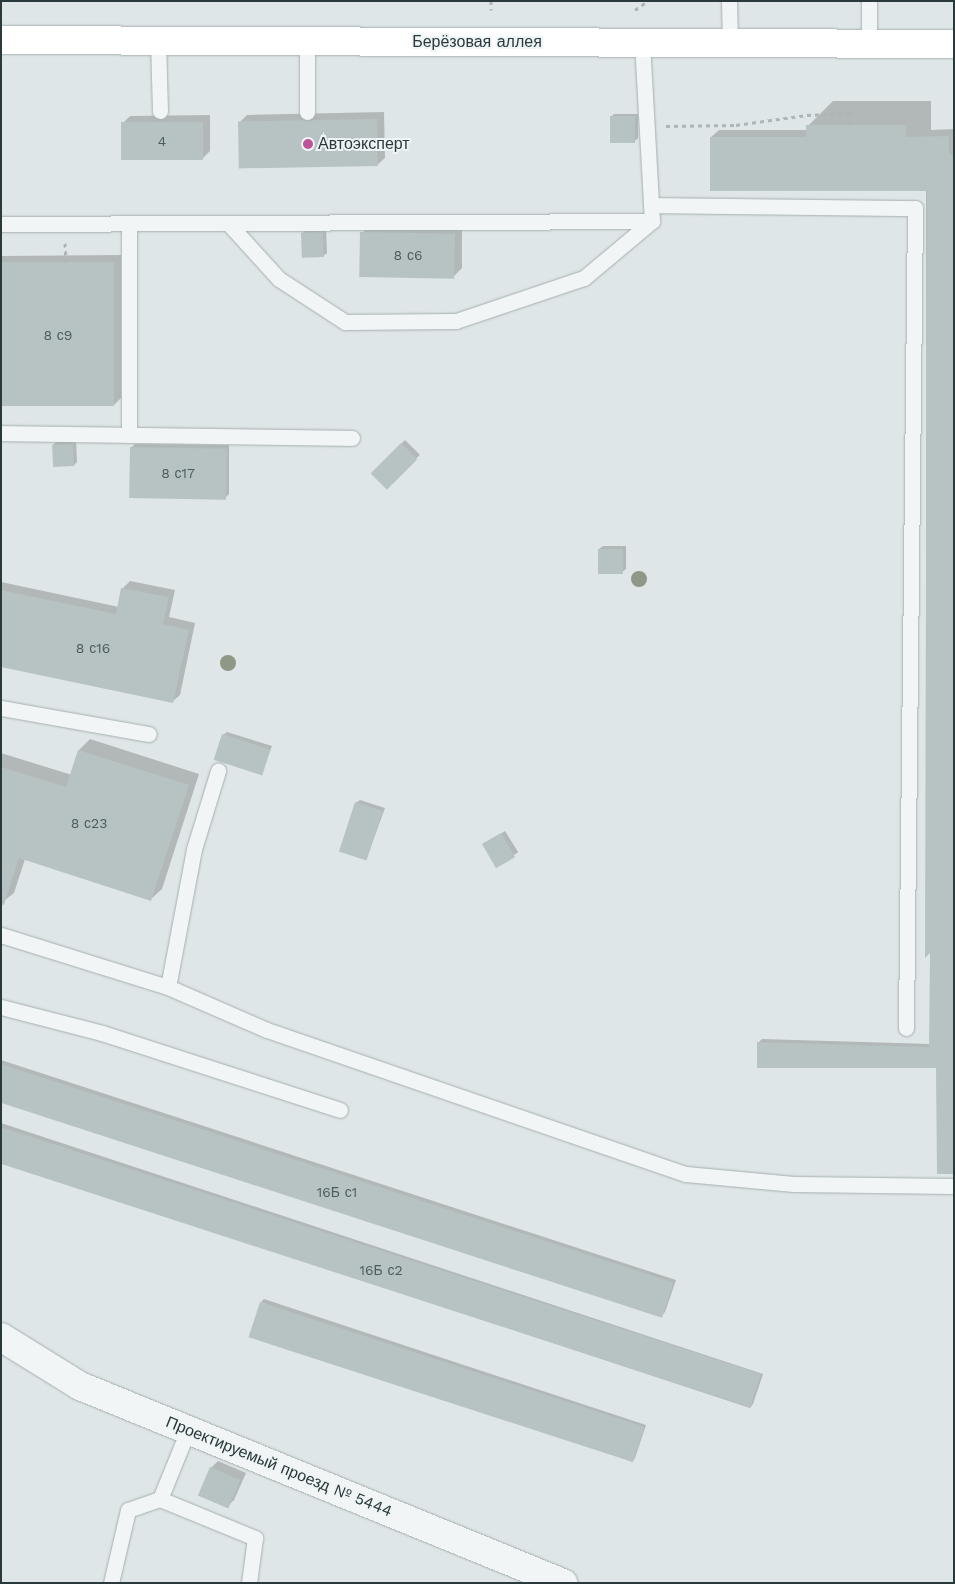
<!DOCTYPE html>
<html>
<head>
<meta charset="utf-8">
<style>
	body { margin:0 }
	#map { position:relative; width:955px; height:1584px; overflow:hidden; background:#dfe6e7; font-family:"Work Sans",sans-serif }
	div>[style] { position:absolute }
	.shadow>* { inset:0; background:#0003; transform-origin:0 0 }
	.building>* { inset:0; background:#b7c2c3; transform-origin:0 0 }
	.path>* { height:3px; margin-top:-1.5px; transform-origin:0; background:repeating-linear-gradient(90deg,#aeb5b7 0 4px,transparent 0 8px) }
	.roads { filter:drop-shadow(0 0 1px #a5afb0) drop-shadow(0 0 1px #a5afb0) }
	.service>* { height:15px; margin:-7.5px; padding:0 7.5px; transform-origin:7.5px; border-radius:7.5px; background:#f2f5f6 }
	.minor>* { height:28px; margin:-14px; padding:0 14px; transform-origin:14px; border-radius:14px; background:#f2f5f6 }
	.secondary>* { height:28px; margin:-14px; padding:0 14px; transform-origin:14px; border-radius:14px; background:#fff }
	.trees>* { width:16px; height:16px; margin:-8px; border-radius:50%; background:#8f9787 }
	.dots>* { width:14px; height:14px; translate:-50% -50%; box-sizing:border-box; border:2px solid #eff4f5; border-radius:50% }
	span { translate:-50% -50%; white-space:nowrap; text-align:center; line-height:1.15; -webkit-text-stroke:4px #eff4f5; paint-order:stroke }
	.number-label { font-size:14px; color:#4d5c5e }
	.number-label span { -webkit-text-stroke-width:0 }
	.street-label { font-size:16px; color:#2a3a3c }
	.poi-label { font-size:16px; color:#2a3a3c }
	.left { translate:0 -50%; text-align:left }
	.frame { position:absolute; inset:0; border:2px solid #2a3a3c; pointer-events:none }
</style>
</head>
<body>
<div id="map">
	<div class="shadow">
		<div style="clip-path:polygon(833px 101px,931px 101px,931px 130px,954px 129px,954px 1173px,937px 1067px,758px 1043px,762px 1039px,930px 1044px,931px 951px,927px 955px,926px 190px,711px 137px,719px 130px,808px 130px,808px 126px)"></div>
		<div style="clip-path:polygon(384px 112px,385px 158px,377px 165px,240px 122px,247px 115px)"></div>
		<div style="clip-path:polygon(614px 114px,638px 114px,638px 138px,635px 141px,611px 117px)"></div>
		<div style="clip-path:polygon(210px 115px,210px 151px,203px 158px,123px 123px,130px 116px)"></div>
		<div style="clip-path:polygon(369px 226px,462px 226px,462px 268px,454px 276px,362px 233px)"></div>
		<div style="clip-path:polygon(326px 229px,327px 253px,323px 256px,302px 234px,305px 230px)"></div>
		<div style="clip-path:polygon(121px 255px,121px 398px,114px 405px,1px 406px,1px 256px)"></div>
		<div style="left:405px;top:440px;width:21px;height:47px;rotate:45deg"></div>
		<div style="clip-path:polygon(76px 441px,77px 462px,74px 465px,53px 445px,56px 442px)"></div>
		<div style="clip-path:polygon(135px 444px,229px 445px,229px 494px,226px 497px,131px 448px)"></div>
		<div style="clip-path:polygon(603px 546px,626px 546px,626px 569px,622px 572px,599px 549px)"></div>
		<div style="clip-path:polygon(130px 581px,175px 590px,169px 617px,195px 623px,180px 695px,172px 702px,1px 666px,1px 582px,119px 607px,123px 588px)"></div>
		<div style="clip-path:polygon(227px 732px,272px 746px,261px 774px,223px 735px)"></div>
		<div style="clip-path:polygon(90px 739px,199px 774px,162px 889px,151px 899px,25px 859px,14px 893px,1px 903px,1px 753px,72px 775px,79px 750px)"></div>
		<div style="clip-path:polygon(360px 800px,385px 808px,366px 860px,356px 803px)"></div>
		<div style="left:505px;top:831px;width:25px;height:26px;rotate:58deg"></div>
		<div style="clip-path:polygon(1px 1060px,676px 1280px,665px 1312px,662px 1315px,1px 1100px)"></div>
		<div style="clip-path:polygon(1px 1123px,763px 1374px,753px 1404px,750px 1408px,1px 1161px)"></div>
		<div style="clip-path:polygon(264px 1299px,646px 1425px,635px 1458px,632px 1462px,261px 1302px)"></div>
		<div style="clip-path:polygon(218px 1461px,246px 1473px,234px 1500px,227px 1507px,211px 1468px)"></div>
	</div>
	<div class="building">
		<div style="left:635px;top:116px;width:27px;height:25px;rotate:90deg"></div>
		<div style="left:377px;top:119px;width:47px;height:139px;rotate:89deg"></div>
		<div style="left:203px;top:122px;width:38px;height:82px;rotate:90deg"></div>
		<div style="clip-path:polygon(806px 125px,906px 125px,906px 137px,949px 136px,949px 154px,954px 154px,954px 1174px,937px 1174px,936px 1068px,757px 1068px,757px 1042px,929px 1047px,930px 953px,925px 958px,927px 191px,710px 191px,710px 137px,806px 137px)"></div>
		<div style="left:323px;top:232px;width:25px;height:22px;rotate:88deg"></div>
		<div style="left:360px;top:232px;width:95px;height:45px;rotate:1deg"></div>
		<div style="left:114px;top:262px;width:144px;height:113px;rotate:90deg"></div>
		<div style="left:401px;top:443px;width:23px;height:43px;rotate:45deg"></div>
		<div style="left:73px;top:444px;width:22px;height:21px;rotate:87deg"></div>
		<div style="left:130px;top:447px;width:97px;height:51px;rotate:1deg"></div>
		<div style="left:598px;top:549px;width:25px;height:25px"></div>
		<div style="clip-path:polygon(121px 588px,169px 597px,163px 624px,189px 630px,173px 703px,1px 667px,1px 590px,116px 614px)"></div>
		<div style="left:222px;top:734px;width:51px;height:27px;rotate:18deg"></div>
		<div style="clip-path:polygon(78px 750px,189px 785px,151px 901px,19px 858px,4px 905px,1px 904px,1px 767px,66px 787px)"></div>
		<div style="left:355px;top:802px;width:29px;height:52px;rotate:18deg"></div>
		<div style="left:501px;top:833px;width:28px;height:22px;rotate:60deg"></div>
		<div style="left:1px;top:1064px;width:707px;height:37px;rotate:18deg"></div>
		<div style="left:1px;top:1127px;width:799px;height:35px;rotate:18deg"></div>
		<div style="left:260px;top:1302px;width:404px;height:37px;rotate:18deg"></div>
		<div style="left:210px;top:1467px;width:33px;height:31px;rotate:23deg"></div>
	</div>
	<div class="path">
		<div style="left:491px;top:1px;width:9px;rotate:90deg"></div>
		<div style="left:635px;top:10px;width:16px;rotate:-35deg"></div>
		<div style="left:666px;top:126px;width:70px;rotate:-0.8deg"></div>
		<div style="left:736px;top:125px;width:72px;rotate:-8deg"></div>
		<div style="left:807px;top:115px;width:43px;rotate:-2.7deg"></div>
		<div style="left:850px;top:113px;width:12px;rotate:90deg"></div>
		<div style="left:65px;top:243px;width:19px;rotate:87deg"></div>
	</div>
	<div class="roads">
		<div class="service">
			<div style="left:729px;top:1px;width:42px;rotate:88.6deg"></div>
			<div style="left:869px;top:1px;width:43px;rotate:90deg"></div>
			<div style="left:158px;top:40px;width:71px;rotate:88.4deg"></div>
			<div style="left:307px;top:41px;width:71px;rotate:90deg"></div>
			<div style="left:651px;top:205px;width:264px;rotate:0.7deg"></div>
			<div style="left:915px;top:208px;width:820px;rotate:90.63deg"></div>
			<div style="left:129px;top:223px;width:212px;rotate:90deg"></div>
			<div style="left:228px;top:223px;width:76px;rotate:47.7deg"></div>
			<div style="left:279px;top:279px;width:79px;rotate:33.1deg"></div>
			<div style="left:345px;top:322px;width:111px;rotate:-0.5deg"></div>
			<div style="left:456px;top:321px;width:135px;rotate:-18.6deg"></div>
			<div style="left:584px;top:278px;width:89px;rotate:-40deg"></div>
			<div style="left:1px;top:224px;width:651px;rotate:-0.26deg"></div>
			<div style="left:652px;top:221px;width:178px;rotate:-93.2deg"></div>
			<div style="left:1px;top:433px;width:351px;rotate:0.8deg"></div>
			<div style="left:1px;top:708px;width:150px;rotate:10deg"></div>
			<div style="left:1px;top:935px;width:175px;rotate:17.3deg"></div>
			<div style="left:168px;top:987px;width:108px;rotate:23.5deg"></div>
			<div style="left:267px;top:1030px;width:443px;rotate:19deg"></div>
			<div style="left:686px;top:1174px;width:108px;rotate:5.3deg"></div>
			<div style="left:794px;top:1184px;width:160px;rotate:0.7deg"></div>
			<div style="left:168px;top:987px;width:140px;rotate:-79.3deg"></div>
			<div style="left:194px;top:849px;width:82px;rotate:-72.9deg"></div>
			<div style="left:1px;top:1007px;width:104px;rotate:14.4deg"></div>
			<div style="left:102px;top:1033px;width:250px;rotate:17.9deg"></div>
			<div style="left:188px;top:1430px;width:74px;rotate:112.1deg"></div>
			<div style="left:160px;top:1499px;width:103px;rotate:22.3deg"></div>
			<div style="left:255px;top:1538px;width:45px;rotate:97.6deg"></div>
			<div style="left:111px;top:1583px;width:75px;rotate:-76.9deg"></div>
			<div style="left:128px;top:1510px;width:34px;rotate:-19deg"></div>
		</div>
		<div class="minor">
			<div style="left:1px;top:1337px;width:93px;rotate:31.8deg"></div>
			<div style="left:80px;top:1386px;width:522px;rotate:22.19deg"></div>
		</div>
		<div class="secondary">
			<div style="left:1px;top:40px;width:953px;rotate:0.24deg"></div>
		</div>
	</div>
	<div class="trees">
		<div style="left:639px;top:579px"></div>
		<div style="left:228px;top:663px"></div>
	</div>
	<div class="dots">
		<div style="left:308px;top:144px;background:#be529b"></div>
	</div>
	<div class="number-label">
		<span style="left:162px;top:141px">4</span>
		<span style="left:408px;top:255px">8 с6</span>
		<span style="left:58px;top:335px">8 с9</span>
		<span style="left:178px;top:473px">8 с17</span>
		<span style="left:93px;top:648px">8 с16</span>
		<span style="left:89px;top:823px">8 с23</span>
		<span style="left:337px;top:1192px">16Б с1</span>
		<span style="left:381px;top:1270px">16Б с2</span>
	</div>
	<div class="street-label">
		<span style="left:477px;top:42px">Берёзовая аллея</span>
		<span style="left:279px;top:1467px;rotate:22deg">Проектируемый проезд № 5444</span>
	</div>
	<div class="poi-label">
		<span class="left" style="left:318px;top:144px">Автоэксперт</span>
	</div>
	<div class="frame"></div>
</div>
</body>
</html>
